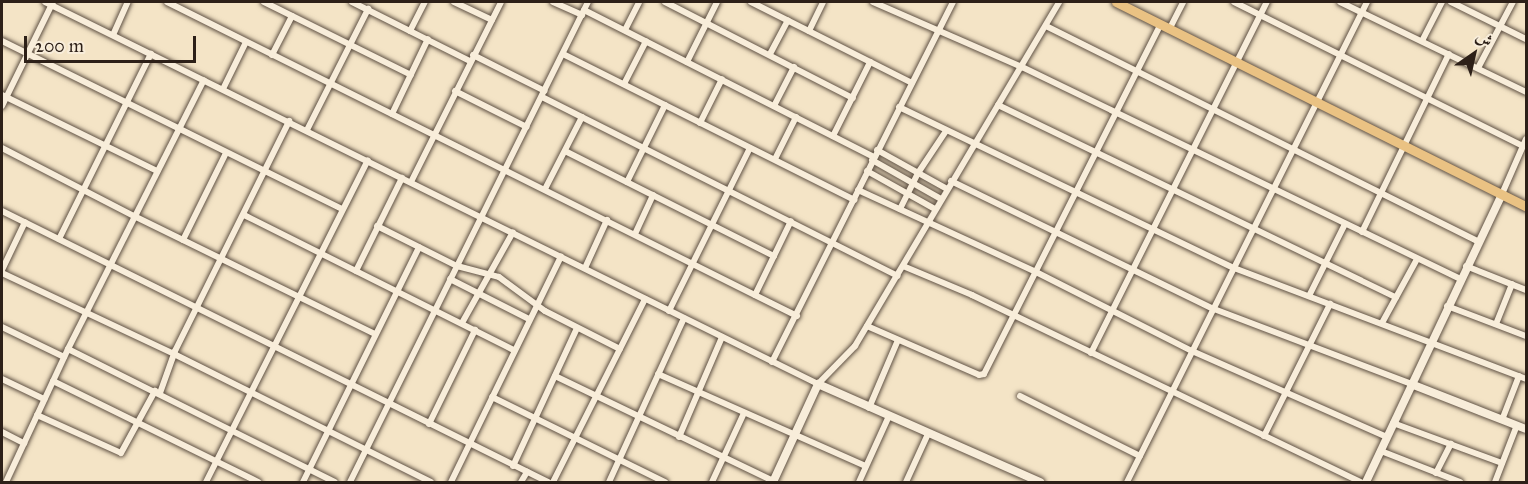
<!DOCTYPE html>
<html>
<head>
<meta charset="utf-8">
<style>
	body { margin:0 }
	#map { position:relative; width:1528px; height:484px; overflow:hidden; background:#f4e4c6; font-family:"IM FELL Great Primer",Amiri,serif }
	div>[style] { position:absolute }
	.roads { filter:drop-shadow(0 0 2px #5f5144) drop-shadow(0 0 2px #5f5144) }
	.street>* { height:6px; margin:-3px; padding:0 3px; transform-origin:3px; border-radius:3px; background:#f8edda }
	.secondary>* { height:8px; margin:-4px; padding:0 4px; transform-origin:4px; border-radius:4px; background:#f8edda }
	.primary>* { height:9px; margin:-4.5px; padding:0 4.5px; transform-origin:4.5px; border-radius:4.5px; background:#eac283 }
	span { translate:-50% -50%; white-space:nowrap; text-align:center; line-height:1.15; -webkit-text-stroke:4.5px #f8edda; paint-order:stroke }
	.frame { position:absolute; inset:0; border:3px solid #2d2018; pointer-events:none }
	.north { position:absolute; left:1444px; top:24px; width:60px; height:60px; -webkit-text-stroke:4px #f8edda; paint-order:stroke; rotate:34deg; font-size:16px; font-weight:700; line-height:24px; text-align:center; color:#2d2018 }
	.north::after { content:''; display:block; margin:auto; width:21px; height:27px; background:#2d2018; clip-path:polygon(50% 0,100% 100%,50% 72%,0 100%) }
	.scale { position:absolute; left:24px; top:36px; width:172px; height:27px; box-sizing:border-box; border:3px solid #2d2018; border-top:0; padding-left:8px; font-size:18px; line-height:21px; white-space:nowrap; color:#2d2018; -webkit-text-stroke:4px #f8edda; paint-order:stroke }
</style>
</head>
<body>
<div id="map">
	<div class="roads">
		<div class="street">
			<div style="left:45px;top:2px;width:862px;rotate:26.3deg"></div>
			<div style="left:818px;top:384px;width:53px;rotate:-45.8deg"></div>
			<div style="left:855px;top:346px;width:400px;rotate:-59.3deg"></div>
			<div style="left:167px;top:2px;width:704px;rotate:26.49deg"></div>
			<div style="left:264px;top:2px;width:164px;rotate:26.4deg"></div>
			<div style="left:352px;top:2px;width:132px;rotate:26.6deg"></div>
			<div style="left:454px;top:2px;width:42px;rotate:25.3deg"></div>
			<div style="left:553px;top:2px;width:32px;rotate:24deg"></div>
			<div style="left:665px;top:2px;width:211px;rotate:27.1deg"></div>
			<div style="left:751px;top:2px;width:180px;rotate:26.7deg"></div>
			<div style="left:873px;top:2px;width:163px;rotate:23.6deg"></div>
			<div style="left:1022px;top:67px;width:487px;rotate:25.8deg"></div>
			<div style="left:1234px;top:2px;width:323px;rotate:26.5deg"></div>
			<div style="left:1340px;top:2px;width:207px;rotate:25.8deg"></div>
			<div style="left:1451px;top:2px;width:84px;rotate:26.3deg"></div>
			<div style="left:584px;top:10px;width:325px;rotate:26.9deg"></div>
			<div style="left:1046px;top:26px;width:483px;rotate:26.5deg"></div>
			<div style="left:1170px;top:28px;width:29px;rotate:-63deg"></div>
			<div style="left:625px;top:30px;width:31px;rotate:-63deg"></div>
			<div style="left:410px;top:31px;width:33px;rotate:-63deg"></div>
			<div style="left:809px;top:31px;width:32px;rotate:-64deg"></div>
			<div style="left:113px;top:35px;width:36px;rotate:-66deg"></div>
			<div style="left:2px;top:41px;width:379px;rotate:26.3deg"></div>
			<div style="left:1422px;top:41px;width:44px;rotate:-62.9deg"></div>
			<div style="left:563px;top:54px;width:326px;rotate:26.6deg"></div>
			<div style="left:770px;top:54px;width:38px;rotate:-62deg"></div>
			<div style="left:272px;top:55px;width:44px;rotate:-62.9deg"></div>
			<div style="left:473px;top:55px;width:80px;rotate:26.6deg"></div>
			<div style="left:687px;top:62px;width:67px;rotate:-63.4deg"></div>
			<div style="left:1478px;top:68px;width:75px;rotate:-62.1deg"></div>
			<div style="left:624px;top:84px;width:48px;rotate:-62.9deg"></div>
			<div style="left:223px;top:89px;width:52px;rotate:-63.9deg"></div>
			<div style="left:455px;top:91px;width:80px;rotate:26.6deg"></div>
			<div style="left:2px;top:95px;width:173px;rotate:26.1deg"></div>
			<div style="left:542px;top:97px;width:398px;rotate:26.7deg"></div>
			<div style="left:998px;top:105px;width:442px;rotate:25.8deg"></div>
			<div style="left:2px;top:106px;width:116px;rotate:-63.9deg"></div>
			<div style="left:774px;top:106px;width:44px;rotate:-62.9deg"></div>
			<div style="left:899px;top:107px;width:372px;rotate:25.7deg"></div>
			<div style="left:1234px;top:268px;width:312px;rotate:20.8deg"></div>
			<div style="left:392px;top:114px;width:83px;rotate:-64.4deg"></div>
			<div style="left:700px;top:123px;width:49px;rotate:-63.4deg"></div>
			<div style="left:307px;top:130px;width:136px;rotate:-63.2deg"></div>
			<div style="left:833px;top:136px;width:83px;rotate:-63.4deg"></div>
			<div style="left:2px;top:148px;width:148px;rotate:27.3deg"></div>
			<div style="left:134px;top:216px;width:268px;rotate:26.1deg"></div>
			<div style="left:877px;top:150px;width:80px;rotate:29.1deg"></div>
			<div style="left:565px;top:151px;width:234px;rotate:26.7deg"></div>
			<div style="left:775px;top:159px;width:47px;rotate:-63.4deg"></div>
			<div style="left:872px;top:160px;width:79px;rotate:29.5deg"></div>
			<div style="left:867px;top:171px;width:78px;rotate:29.2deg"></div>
			<div style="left:951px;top:181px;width:292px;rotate:26deg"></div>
			<div style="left:1214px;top:309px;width:211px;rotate:20.8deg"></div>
			<div style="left:411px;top:182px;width:201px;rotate:-63.4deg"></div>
			<div style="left:627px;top:182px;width:86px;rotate:-63.7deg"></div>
			<div style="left:545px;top:189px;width:81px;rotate:-62.8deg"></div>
			<div style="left:858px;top:190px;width:196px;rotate:24.7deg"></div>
			<div style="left:1036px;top:272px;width:175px;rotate:26.9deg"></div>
			<div style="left:1192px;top:351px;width:213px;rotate:23.8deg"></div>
			<div style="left:1502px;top:194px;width:60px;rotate:-66.4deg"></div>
			<div style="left:900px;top:209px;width:40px;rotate:-63.4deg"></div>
			<div style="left:918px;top:173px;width:50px;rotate:-56.3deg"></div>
			<div style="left:2px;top:211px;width:610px;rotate:26.4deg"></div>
			<div style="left:244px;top:215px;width:302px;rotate:26.6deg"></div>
			<div style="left:377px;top:226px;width:89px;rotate:26.6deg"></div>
			<div style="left:457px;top:266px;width:43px;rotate:14.7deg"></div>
			<div style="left:499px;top:277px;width:57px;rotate:36.5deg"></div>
			<div style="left:545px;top:311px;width:84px;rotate:26.9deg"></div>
			<div style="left:1362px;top:232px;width:198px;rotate:-64deg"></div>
			<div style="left:635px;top:234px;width:43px;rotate:-65.2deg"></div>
			<div style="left:59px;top:239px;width:207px;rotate:-63.6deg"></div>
			<div style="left:183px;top:240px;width:97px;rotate:-63.7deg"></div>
			<div style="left:903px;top:266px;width:75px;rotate:22.8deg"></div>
			<div style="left:972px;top:295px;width:431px;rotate:25.7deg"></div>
			<div style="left:1466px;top:266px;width:65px;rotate:21.8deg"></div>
			<div style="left:585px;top:268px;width:53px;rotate:-65.4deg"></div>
			<div style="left:2px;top:270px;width:53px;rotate:-64.4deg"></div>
			<div style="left:356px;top:271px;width:104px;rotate:-63.7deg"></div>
			<div style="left:2px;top:273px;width:190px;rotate:25.2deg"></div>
			<div style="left:174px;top:354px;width:287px;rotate:26.5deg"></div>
			<div style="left:450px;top:279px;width:89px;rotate:26.9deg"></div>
			<div style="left:755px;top:295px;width:82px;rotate:-64.1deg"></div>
			<div style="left:1309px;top:296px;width:80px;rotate:-63.4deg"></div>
			<div style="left:1447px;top:306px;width:85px;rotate:20.8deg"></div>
			<div style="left:669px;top:311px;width:182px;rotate:-63.6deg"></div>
			<div style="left:462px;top:323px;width:104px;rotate:-60.7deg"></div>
			<div style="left:1382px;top:323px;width:73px;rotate:-61.3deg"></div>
			<div style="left:1496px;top:324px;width:43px;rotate:-68.2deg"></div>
			<div style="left:867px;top:326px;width:122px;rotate:23.6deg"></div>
			<div style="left:979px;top:375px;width:5px;rotate:-11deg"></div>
			<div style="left:984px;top:374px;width:392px;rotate:-63.2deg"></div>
			<div style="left:2px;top:327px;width:69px;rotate:25.8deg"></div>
			<div style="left:68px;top:349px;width:298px;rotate:26.5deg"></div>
			<div style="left:1091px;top:353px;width:393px;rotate:-63.4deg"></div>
			<div style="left:772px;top:362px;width:403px;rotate:-63.3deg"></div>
			<div style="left:658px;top:374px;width:227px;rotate:23.9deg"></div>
			<div style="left:555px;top:376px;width:244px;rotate:25.7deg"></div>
			<div style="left:2px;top:379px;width:47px;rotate:25.5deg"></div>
			<div style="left:53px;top:381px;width:229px;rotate:26.2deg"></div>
			<div style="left:160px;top:393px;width:45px;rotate:-70.3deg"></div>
			<div style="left:175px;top:351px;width:257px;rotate:-63.6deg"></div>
			<div style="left:1020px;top:396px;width:134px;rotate:26.6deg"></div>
			<div style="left:492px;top:397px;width:193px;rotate:26.2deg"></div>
			<div style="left:869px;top:408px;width:74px;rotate:-66.9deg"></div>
			<div style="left:37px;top:415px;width:92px;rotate:24.3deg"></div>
			<div style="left:121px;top:453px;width:71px;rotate:-61.3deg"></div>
			<div style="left:1502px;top:420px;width:47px;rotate:-68.9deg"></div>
			<div style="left:1393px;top:423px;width:116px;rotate:20.2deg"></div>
			<div style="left:429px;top:424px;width:105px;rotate:-63.9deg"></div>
			<div style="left:2px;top:432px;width:25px;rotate:27deg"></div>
			<div style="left:1264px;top:436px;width:148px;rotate:-63.4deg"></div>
			<div style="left:679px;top:437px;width:109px;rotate:-66.7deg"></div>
			<div style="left:1381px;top:451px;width:85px;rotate:21.4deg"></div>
			<div style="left:513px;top:466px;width:152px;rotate:-65.1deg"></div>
			<div style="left:1436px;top:473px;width:33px;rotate:-63deg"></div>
			<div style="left:6px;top:482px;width:147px;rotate:-65deg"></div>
			<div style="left:68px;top:349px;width:301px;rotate:-63.2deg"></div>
			<div style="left:206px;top:482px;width:360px;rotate:-63.3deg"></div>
			<div style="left:303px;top:482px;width:262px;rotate:-63.7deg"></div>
			<div style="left:350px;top:482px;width:536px;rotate:-63.63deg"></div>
			<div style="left:451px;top:482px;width:251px;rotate:-64deg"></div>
			<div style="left:521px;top:482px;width:12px;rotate:-59deg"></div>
			<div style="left:553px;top:482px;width:205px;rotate:-63.3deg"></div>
			<div style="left:609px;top:482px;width:180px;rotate:-65.4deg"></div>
			<div style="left:712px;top:482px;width:76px;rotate:-65.1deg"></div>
			<div style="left:859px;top:482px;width:72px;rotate:-65.6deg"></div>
			<div style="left:906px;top:482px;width:53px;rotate:-65.4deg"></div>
			<div style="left:1127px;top:482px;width:537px;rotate:-63.43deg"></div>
			<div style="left:1495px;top:482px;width:61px;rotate:-68.9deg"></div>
		</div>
		<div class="secondary">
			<div style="left:1411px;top:384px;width:123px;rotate:21.4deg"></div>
			<div style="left:773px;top:482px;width:108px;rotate:-65.3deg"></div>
			<div style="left:818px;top:384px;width:243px;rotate:23.8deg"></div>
			<div style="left:1366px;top:482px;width:318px;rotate:-64.7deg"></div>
		</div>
		<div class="primary">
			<div style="left:1116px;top:2px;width:458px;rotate:26.5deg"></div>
		</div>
	</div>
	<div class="frame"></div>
	<div class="north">ش</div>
	<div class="scale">200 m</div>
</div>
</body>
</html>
